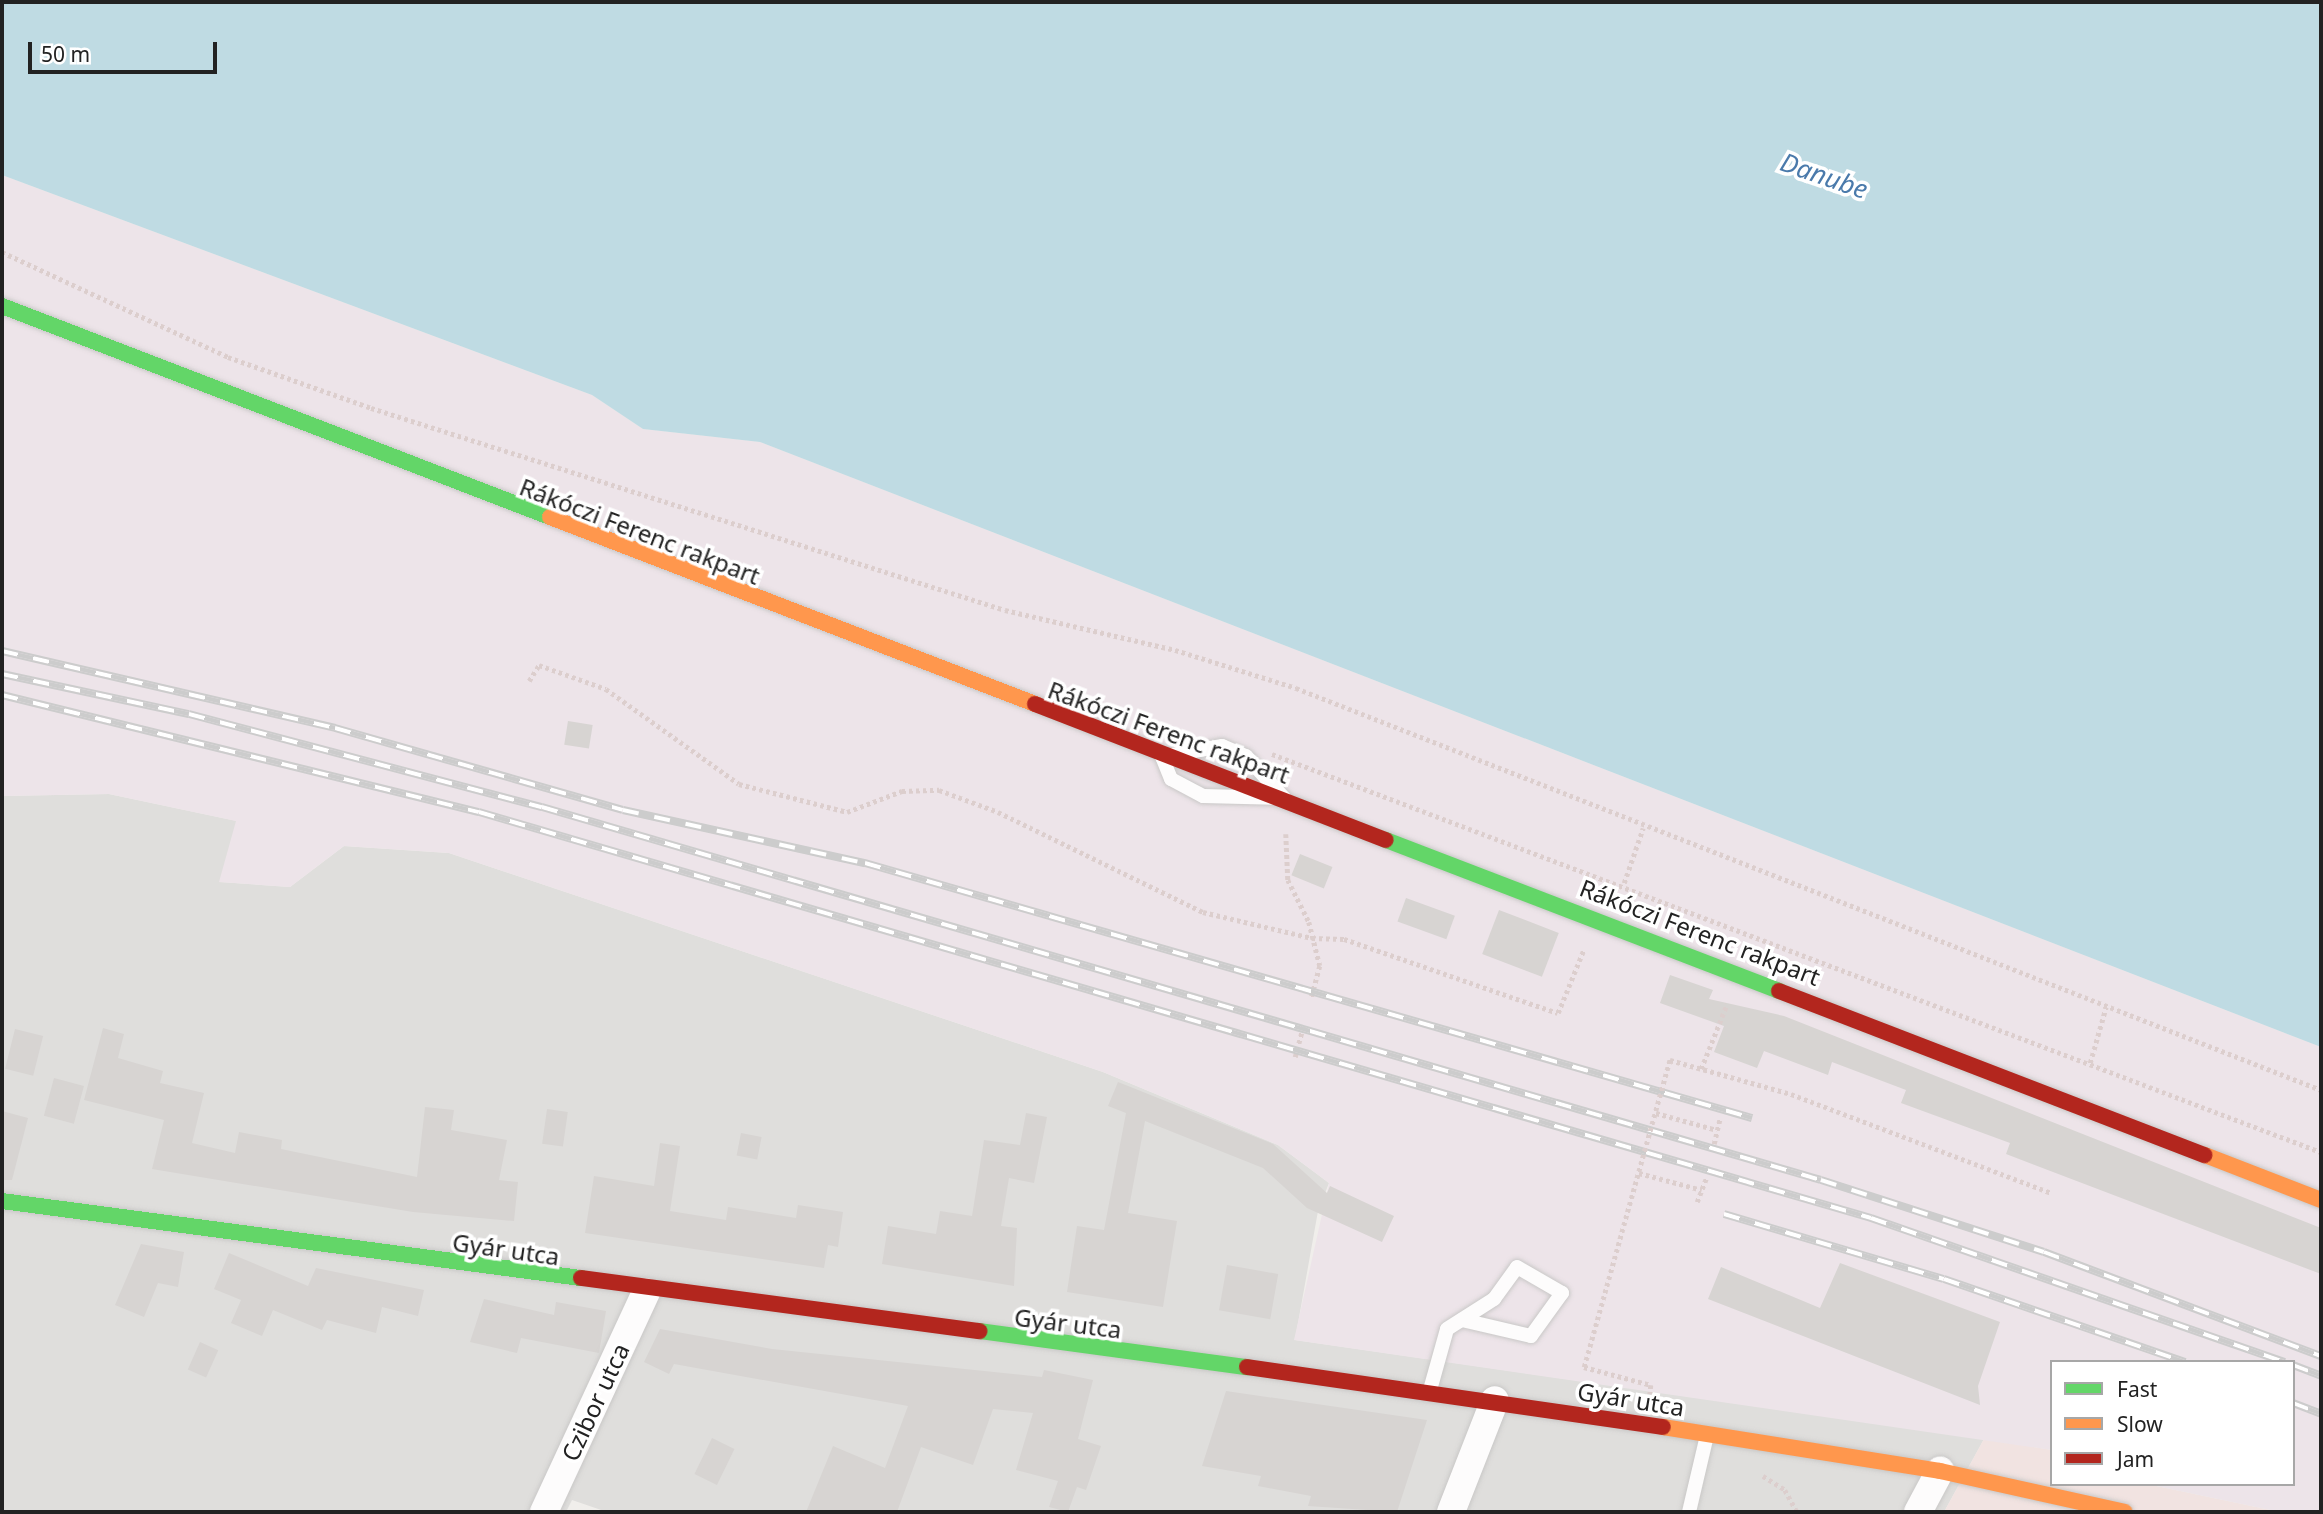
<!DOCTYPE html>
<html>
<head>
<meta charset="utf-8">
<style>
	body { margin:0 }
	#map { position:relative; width:2323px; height:1514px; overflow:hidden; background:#f0eeeb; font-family:"Noto Sans",sans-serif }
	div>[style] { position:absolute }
	.residential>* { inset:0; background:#dfdedc }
	.commercial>* { inset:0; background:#f1e3e1 }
	.industrial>* { inset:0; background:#ede4e9 }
	.water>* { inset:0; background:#bfdbe3 }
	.building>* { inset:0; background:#d7d4d2; transform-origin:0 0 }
	.path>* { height:4.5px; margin-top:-2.25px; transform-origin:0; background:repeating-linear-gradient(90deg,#dccecd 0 3.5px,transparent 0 7px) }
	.roads { filter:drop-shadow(0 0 2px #c9c8c7) drop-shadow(0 0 2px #c9c8c7) }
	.lane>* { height:14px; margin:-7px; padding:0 7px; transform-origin:7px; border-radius:7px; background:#fdfcfc }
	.street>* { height:28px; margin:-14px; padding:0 14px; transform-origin:14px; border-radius:14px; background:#fdfcfc }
	.fast>* { height:16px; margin:-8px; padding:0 8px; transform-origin:8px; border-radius:8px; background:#63d668 }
	.slow>* { height:16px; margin:-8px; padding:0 8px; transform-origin:8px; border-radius:8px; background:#ff974d }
	.jam>* { height:16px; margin:-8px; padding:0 8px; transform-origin:8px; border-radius:8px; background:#b3261e }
	.rail>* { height:8px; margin-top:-4px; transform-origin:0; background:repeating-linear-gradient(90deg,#fff 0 16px,#ccc 0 32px); box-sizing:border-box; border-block:2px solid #ccc }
	.path-bridge>* { height:4.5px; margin-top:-2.25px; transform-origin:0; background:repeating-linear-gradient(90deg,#dccecd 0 3.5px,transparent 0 7px) }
	span { translate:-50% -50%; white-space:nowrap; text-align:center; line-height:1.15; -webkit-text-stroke:7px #fff; paint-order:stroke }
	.street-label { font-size:24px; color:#222 }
	.water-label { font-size:26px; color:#4a7aab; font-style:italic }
	.frame { position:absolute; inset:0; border:4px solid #222; pointer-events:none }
	.legend { position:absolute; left:2050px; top:1360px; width:245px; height:126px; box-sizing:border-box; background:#fff; border:2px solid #a7a7a7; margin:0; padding:9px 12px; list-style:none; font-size:21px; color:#222 }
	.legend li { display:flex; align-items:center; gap:14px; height:35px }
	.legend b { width:35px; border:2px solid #a7a7a7 }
	.scale { position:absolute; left:28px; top:42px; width:189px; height:32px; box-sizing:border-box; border:4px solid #222; border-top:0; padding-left:9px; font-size:21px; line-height:24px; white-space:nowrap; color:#222; -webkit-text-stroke:5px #fff; paint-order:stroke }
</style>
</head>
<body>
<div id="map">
	<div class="residential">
		<div style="clip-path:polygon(109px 794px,237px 821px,220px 882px,290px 887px,344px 846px,449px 853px,1103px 1072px,1278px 1145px,1329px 1183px,1318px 1211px,1295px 1340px,1984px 1439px,1944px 1512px,607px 1512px,572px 1500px,566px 1512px,2px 1512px,2px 796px)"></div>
	</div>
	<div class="commercial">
		<div style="clip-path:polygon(1984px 1439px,2052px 1450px,2052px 1484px,2147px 1484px,2280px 1512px,1944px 1512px)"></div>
	</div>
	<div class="industrial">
		<div style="clip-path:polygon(2px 175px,592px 395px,643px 429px,760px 442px,2321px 1047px,2321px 1512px,2280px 1512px,2147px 1484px,2293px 1484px,2293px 1362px,2052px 1362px,2052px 1450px,1294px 1340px,1329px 1183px,1278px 1145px,1103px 1072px,449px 853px,344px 846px,290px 887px,219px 882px,236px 821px,109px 794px,2px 796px)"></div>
	</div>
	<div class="water">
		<div style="clip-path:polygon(2px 2px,2321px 2px,2321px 1047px,760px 442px,643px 429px,592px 395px,2px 175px)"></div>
	</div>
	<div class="building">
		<div style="left:568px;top:721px;width:25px;height:24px;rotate:9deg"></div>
		<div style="left:1300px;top:854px;width:35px;height:23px;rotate:22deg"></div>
		<div style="left:1406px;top:898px;width:52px;height:25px;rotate:20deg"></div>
		<div style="left:1499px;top:910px;width:64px;height:47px;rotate:21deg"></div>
		<div style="clip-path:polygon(1670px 975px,1713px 990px,1709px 999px,1784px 1016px,2321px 1228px,2321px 1274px,2006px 1154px,2010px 1143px,1901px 1103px,1906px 1090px,1832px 1062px,1828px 1075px,1764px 1051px,1757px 1068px,1714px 1052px,1724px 1026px,1660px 1003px)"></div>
		<div style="clip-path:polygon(103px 1028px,124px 1034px,118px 1058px,163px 1071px,160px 1083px,204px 1093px,192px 1143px,235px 1153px,239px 1132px,282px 1140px,281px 1149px,417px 1177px,425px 1107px,454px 1110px,451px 1130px,507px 1140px,499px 1180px,518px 1182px,514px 1221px,413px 1212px,152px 1169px,164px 1120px,84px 1100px)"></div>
		<div style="left:15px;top:1029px;width:29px;height:41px;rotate:14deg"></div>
		<div style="left:54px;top:1078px;width:31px;height:39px;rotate:15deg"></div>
		<div style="clip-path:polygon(1118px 1082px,1273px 1144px,1327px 1193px,1330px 1186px,1394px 1216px,1382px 1242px,1307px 1208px,1263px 1168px,1145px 1121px,1128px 1213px,1177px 1221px,1163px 1307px,1067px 1292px,1077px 1226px,1104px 1230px,1126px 1113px,1108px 1106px)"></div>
		<div style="left:547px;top:1109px;width:21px;height:35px;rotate:8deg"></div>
		<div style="clip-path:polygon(2px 1111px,28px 1118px,12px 1180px,2px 1180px)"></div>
		<div style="clip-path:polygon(1026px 1113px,1047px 1117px,1034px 1183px,1009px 1178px,1001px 1226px,1017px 1228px,1014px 1286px,882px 1264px,888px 1226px,936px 1234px,940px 1211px,972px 1216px,984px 1140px,1020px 1145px)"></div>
		<div style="left:741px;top:1133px;width:21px;height:23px;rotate:11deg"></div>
		<div style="clip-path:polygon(660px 1143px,680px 1146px,670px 1211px,726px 1220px,728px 1207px,796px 1218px,798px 1205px,843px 1212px,838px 1247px,828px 1245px,824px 1268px,585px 1233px,594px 1176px,654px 1186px)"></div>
		<div style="clip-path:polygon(141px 1244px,184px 1252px,178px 1287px,158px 1283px,144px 1317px,115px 1305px)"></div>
		<div style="clip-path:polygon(229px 1253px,308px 1286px,316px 1268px,424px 1290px,418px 1316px,382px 1307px,376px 1333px,327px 1320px,322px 1330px,273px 1310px,262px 1336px,231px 1323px,241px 1300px,214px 1289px)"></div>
		<div style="clip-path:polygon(1840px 1263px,2000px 1322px,1978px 1386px,1980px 1405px,1708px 1299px,1721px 1267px,1820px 1308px)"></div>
		<div style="left:1227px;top:1265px;width:52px;height:46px;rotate:10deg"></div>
		<div style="clip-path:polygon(484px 1299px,554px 1315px,556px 1302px,606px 1311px,599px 1353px,521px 1338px,517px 1353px,470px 1342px)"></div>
		<div style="clip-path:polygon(660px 1329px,772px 1349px,1042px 1377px,1044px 1370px,1093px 1380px,1078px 1439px,1101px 1446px,1086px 1490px,1077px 1487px,1068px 1512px,1049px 1507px,1058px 1481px,1016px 1470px,1033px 1413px,993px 1409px,973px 1465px,921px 1447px,897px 1512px,806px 1512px,833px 1446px,885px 1468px,908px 1406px,674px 1364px,669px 1374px,644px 1362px)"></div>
		<div style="left:200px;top:1342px;width:20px;height:30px;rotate:24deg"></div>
		<div style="clip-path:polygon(1226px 1391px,1427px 1420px,1397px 1512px,1308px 1506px,1311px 1496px,1258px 1486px,1261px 1476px,1202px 1466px)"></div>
		<div style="left:712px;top:1438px;width:25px;height:40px;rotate:26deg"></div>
	</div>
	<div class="path">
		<div style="left:2px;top:252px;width:249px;rotate:24.9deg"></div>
		<div style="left:228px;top:357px;width:152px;rotate:19.6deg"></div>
		<div style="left:371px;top:408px;width:665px;rotate:17.67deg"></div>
		<div style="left:1005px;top:610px;width:175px;rotate:13.2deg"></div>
		<div style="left:1175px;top:650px;width:127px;rotate:17.4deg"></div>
		<div style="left:1296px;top:688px;width:1101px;rotate:21.41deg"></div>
		<div style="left:529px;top:681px;width:19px;rotate:-58deg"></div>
		<div style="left:539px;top:665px;width:71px;rotate:19.7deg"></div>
		<div style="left:606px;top:689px;width:163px;rotate:35.5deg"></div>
		<div style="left:739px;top:784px;width:112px;rotate:14.5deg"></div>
		<div style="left:847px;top:812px;width:59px;rotate:-20.9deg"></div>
		<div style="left:902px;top:791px;width:37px;rotate:-2deg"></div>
		<div style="left:939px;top:790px;width:63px;rotate:20.4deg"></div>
		<div style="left:998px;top:812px;width:228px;rotate:26deg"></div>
		<div style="left:1203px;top:912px;width:112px;rotate:13.4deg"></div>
		<div style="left:1312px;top:938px;width:32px;rotate:2deg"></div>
		<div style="left:1344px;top:939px;width:226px;rotate:19.1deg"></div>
		<div style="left:1558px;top:1013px;width:69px;rotate:-67.9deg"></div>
		<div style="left:1272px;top:754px;width:1122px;rotate:20.78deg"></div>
		<div style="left:1286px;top:834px;width:46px;rotate:87.5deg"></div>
		<div style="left:1288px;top:880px;width:47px;rotate:63.4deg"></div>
		<div style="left:1309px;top:922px;width:45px;rotate:76deg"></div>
		<div style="left:1320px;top:966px;width:34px;rotate:105deg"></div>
		<div style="left:1624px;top:883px;width:58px;rotate:-70.9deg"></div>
		<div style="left:1295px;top:1057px;width:34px;rotate:-75deg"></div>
		<div style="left:1670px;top:1060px;width:126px;rotate:15.7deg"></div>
		<div style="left:1791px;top:1094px;width:279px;rotate:20.8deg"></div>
		<div style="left:2090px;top:1063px;width:58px;rotate:-74.1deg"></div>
		<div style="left:1701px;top:1069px;width:70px;rotate:-68.2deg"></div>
		<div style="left:1656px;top:1113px;width:63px;rotate:15.6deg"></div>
		<div style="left:1714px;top:1144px;width:27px;rotate:-77deg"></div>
		<div style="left:1639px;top:1173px;width:65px;rotate:15.1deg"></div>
		<div style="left:1697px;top:1202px;width:26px;rotate:-69deg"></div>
		<div style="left:1584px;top:1367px;width:69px;rotate:15deg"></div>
		<div style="left:1651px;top:1385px;width:9px;rotate:96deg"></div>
		<div style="left:1763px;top:1476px;width:26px;rotate:32deg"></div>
		<div style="left:1785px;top:1490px;width:25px;rotate:61deg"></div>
	</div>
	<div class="roads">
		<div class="lane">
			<div style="left:1222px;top:746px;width:26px;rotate:23deg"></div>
			<div style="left:1246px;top:756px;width:57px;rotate:47.9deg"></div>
			<div style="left:1284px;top:798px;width:81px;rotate:-178.6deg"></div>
			<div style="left:1203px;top:796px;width:36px;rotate:-152deg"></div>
			<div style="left:1171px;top:779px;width:24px;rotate:-112deg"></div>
			<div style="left:1162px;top:757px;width:61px;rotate:-10.4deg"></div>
			<div style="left:1430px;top:1390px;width:63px;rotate:-74.4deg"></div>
			<div style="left:1447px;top:1329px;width:56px;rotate:-32.6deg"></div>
			<div style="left:1494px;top:1299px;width:39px;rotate:-54deg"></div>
			<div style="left:1517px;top:1267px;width:52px;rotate:30deg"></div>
			<div style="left:1562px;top:1293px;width:53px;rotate:125.8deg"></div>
			<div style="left:1531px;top:1336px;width:71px;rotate:-166.9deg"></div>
			<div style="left:1689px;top:1512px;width:79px;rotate:-76.8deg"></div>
		</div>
		<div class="street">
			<div style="left:544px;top:1512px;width:242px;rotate:-65.1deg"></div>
			<div style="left:1451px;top:1512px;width:120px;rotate:-68.6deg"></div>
			<div style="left:1918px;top:1512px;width:47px;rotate:-61.8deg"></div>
		</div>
		<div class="fast">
			<div style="left:2px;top:306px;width:587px;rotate:21.06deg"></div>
			<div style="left:1386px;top:840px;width:421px;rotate:21deg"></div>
			<div style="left:2px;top:1201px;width:584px;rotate:7.58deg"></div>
			<div style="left:979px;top:1331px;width:270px;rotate:7.7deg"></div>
		</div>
		<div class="slow">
			<div style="left:550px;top:517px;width:520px;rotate:21.08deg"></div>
			<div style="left:2205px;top:1155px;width:124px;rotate:21.2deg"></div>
			<div style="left:1663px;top:1427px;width:280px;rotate:9deg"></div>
			<div style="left:1940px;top:1471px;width:189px;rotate:12.5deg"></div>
		</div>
		<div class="jam">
			<div style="left:1035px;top:704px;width:376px;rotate:21.2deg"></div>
			<div style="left:1779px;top:991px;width:456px;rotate:21.1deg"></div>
			<div style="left:581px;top:1278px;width:402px;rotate:7.6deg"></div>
			<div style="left:1247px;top:1367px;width:420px;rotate:8.2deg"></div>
		</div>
	</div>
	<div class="rail">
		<div style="left:2px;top:651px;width:342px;rotate:13deg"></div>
		<div style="left:335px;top:728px;width:299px;rotate:15.9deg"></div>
		<div style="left:623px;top:810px;width:248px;rotate:12.4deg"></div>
		<div style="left:865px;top:863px;width:923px;rotate:16.04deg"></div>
		<div style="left:2px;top:674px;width:191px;rotate:12.1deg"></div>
		<div style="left:189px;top:714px;width:365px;rotate:14.8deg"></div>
		<div style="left:542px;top:807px;width:1332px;rotate:16.26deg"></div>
		<div style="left:1821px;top:1180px;width:234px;rotate:17.9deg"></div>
		<div style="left:2044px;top:1252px;width:296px;rotate:20.6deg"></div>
		<div style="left:2px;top:695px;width:491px;rotate:13.8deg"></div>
		<div style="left:479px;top:812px;width:1450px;rotate:16.26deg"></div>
		<div style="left:1871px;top:1218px;width:438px;rotate:19.2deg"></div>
		<div style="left:1724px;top:1214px;width:229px;rotate:16.5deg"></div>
		<div style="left:1944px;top:1279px;width:255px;rotate:19deg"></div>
		<div style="left:2293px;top:1365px;width:30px;rotate:21deg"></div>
		<div style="left:2293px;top:1403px;width:30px;rotate:21deg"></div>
	</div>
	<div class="path-bridge">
		<div style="left:1584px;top:1367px;width:319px;rotate:-74.4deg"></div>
	</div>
	<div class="street-label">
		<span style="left:640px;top:531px;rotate:21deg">Rákóczi Ferenc rakpart</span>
		<span style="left:1169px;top:732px;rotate:20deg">Rákóczi Ferenc rakpart</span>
		<span style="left:1700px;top:932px;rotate:21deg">Rákóczi Ferenc rakpart</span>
		<span style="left:506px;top:1249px;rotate:8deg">Gyár utca</span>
		<span style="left:1068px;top:1323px;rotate:7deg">Gyár utca</span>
		<span style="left:1631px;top:1399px;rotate:9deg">Gyár utca</span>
		<span style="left:595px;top:1402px;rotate:-65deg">Czibor utca</span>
	</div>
	<div class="water-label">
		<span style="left:1824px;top:176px;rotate:19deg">Danube</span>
	</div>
	<div class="frame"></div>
	<ul class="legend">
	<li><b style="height:9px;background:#63d668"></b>Fast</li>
	<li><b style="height:9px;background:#ff974d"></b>Slow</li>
	<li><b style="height:9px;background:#b3261e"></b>Jam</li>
	</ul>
	<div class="scale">50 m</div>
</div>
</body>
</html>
